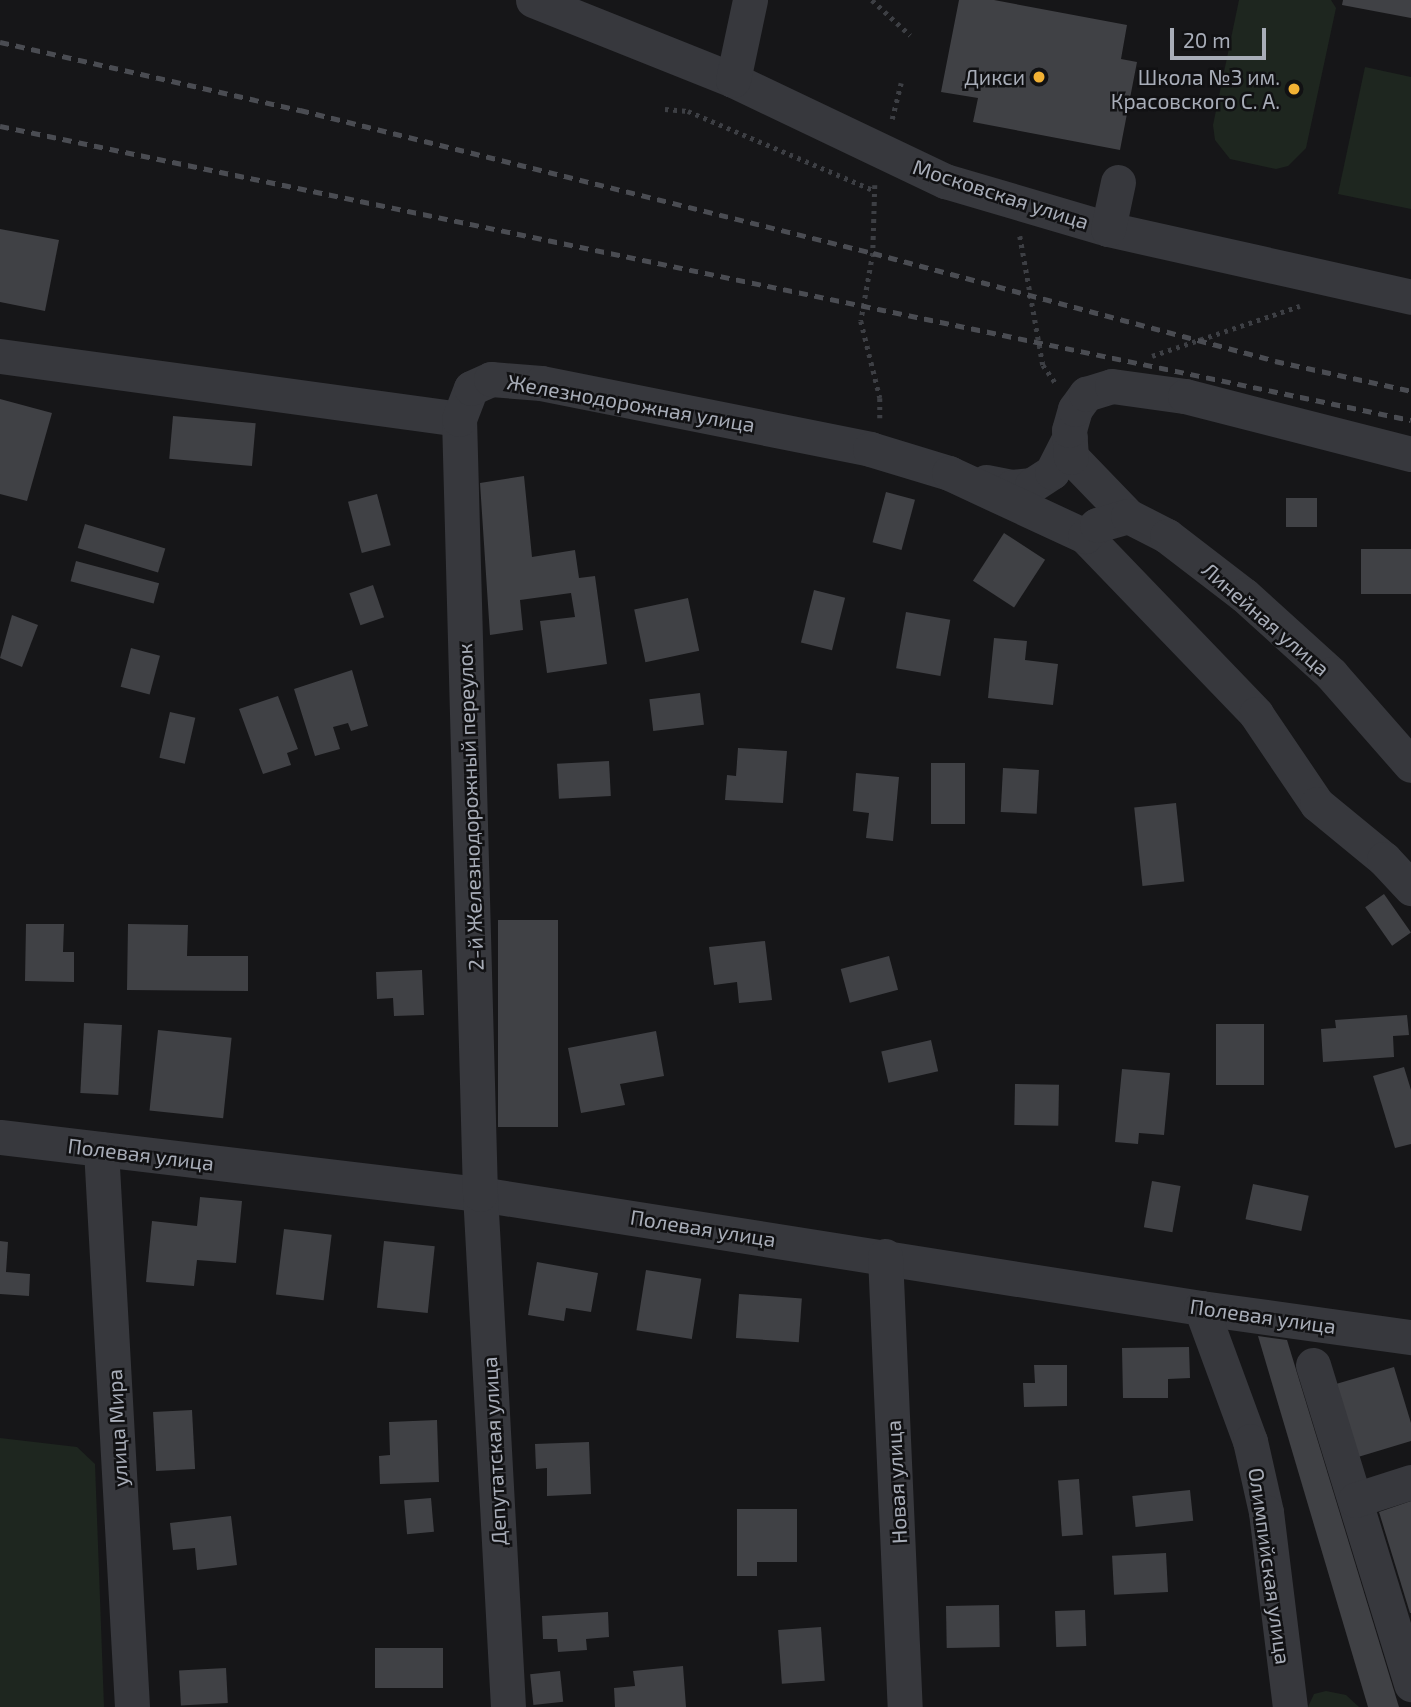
<!DOCTYPE html>
<html>
<head>
<meta charset="utf-8">
<style>
	body { margin:0 }
	#map { position:relative; width:1411px; height:1707px; overflow:hidden; background:#161618; font-family:"Exo 2",sans-serif }
	div>[style] { position:absolute }
	.green>* { inset:0; background:#1e261f }
	.building>* { inset:0; background:#404145; transform-origin:0 0 }
	.path>* { height:4.5px; margin-top:-2.25px; transform-origin:0; background:repeating-linear-gradient(90deg,#3d3f44 0 3.5px,transparent 0 8.5px) }
	.minor>* { height:35px; margin:-17.5px; padding:0 17.5px; transform-origin:17.5px; border-radius:17.5px; background:#37383d }
	.rail>* { height:5px; margin-top:-2.5px; transform-origin:0; background:repeating-linear-gradient(90deg,#4a4c52 0 9px,transparent 0 16px) }
	.dots>* { width:19px; height:19px; translate:-50% -50%; box-sizing:border-box; border:4px solid #111113; border-radius:50% }
	span { translate:-50% -50%; white-space:nowrap; text-align:center; line-height:1.15; -webkit-text-stroke:5px #111113; paint-order:stroke }
	.poi-label { font-size:21px; color:#a8adb8 }
	.right { translate:-100% -50%; text-align:right }
	.street-label { font-size:21px; color:#a8adb8 }
	.scale { position:absolute; left:1170px; top:28px; width:96px; height:32px; box-sizing:border-box; border:4px solid #a8adb8; border-top:0; padding-left:9px; font-size:21px; line-height:24px; white-space:nowrap; color:#a8adb8; -webkit-text-stroke:5px #111113; paint-order:stroke }
</style>
</head>
<body>
<div id="map">
	<div class="green">
		<div style="clip-path:polygon(1239px 0,1331px 0,1336px 8px,1306px 148px,1288px 166px,1276px 169px,1230px 159px,1215px 140px,1213px 125px)"></div>
		<div style="clip-path:polygon(1365px 67px,1411px 77px,1411px 209px,1338px 194px)"></div>
		<div style="clip-path:polygon(0 1438px,77px 1447px,95px 1464px,104px 1707px,0 1707px)"></div>
		<div style="clip-path:polygon(1326px 1691px,1346px 1695px,1359px 1707px,1308px 1707px,1314px 1694px)"></div>
	</div>
	<div class="building">
		<div style="clip-path:polygon(959px 0,994px 0,1127px 25px,1121px 59px,1137px 62px,1120px 150px,973px 122px,978px 98px,941px 92px)"></div>
		<div style="clip-path:polygon(1343px 0,1411px 0,1411px 18px,1342px 5px)"></div>
		<div style="clip-path:polygon(0 229px,59px 240px,45px 311px,0 302px)"></div>
		<div style="clip-path:polygon(0 399px,52px 413px,27px 501px,0 494px)"></div>
		<div style="left:173px;top:416px;width:83px;height:43px;rotate:5deg"></div>
		<div style="clip-path:polygon(524px 476px,532px 557px,575px 550px,579px 578px,595px 576px,607px 664px,547px 673px,540px 621px,575px 617px,571px 593px,520px 600px,523px 630px,490px 635px,480px 483px)"></div>
		<div style="left:886px;top:492px;width:30px;height:52px;rotate:15deg"></div>
		<div style="left:377px;top:494px;width:53px;height:30px;rotate:75deg"></div>
		<div style="left:1286px;top:498px;width:31px;height:29px"></div>
		<div style="left:85px;top:524px;width:84px;height:25px;rotate:17deg"></div>
		<div style="left:1004px;top:533px;width:49px;height:57px;rotate:33deg"></div>
		<div style="left:1411px;top:549px;width:45px;height:50px;rotate:90deg"></div>
		<div style="left:76px;top:561px;width:86px;height:21px;rotate:15deg"></div>
		<div style="left:373px;top:585px;width:34px;height:25px;rotate:71deg"></div>
		<div style="left:814px;top:590px;width:32px;height:54px;rotate:14deg"></div>
		<div style="left:688px;top:598px;width:54px;height:55px;rotate:78deg"></div>
		<div style="left:906px;top:612px;width:45px;height:57px;rotate:10deg"></div>
		<div style="clip-path:polygon(12px 615px,38px 625px,22px 667px,0 658px)"></div>
		<div style="clip-path:polygon(994px 638px,1027px 641px,1025px 660px,1058px 664px,1053px 705px,988px 698px)"></div>
		<div style="left:131px;top:648px;width:30px;height:40px;rotate:15deg"></div>
		<div style="clip-path:polygon(352px 670px,368px 726px,351px 731px,348px 723px,333px 727px,340px 749px,315px 756px,294px 689px)"></div>
		<div style="left:700px;top:693px;width:32px;height:51px;rotate:83deg"></div>
		<div style="clip-path:polygon(278px 696px,298px 749px,287px 753px,291px 765px,263px 774px,239px 709px)"></div>
		<div style="left:170px;top:712px;width:26px;height:47px;rotate:13deg"></div>
		<div style="clip-path:polygon(738px 748px,787px 751px,783px 803px,725px 800px,727px 775px,736px 776px)"></div>
		<div style="left:609px;top:761px;width:35px;height:52px;rotate:87deg"></div>
		<div style="left:931px;top:763px;width:34px;height:61px"></div>
		<div style="left:1003px;top:768px;width:36px;height:44px;rotate:3deg"></div>
		<div style="clip-path:polygon(856px 773px,899px 777px,893px 841px,866px 838px,869px 813px,853px 811px)"></div>
		<div style="left:1176px;top:803px;width:79px;height:42px;rotate:84deg"></div>
		<div style="left:1384px;top:894px;width:47px;height:23px;rotate:55deg"></div>
		<div style="left:498px;top:920px;width:60px;height:207px"></div>
		<div style="clip-path:polygon(26px 924px,64px 924px,63px 952px,74px 952px,74px 982px,25px 981px)"></div>
		<div style="clip-path:polygon(128px 924px,188px 925px,187px 956px,248px 956px,248px 991px,127px 990px)"></div>
		<div style="clip-path:polygon(765px 941px,772px 1000px,739px 1003px,737px 982px,714px 985px,709px 947px)"></div>
		<div style="left:889px;top:956px;width:35px;height:50px;rotate:75deg"></div>
		<div style="clip-path:polygon(422px 970px,424px 1015px,394px 1016px,393px 998px,377px 999px,376px 972px)"></div>
		<div style="clip-path:polygon(1407px 1015px,1409px 1035px,1393px 1036px,1394px 1057px,1323px 1062px,1321px 1029px,1336px 1028px,1335px 1020px)"></div>
		<div style="left:84px;top:1023px;width:38px;height:70px;rotate:3deg"></div>
		<div style="left:1216px;top:1024px;width:48px;height:61px"></div>
		<div style="left:158px;top:1030px;width:74px;height:81px;rotate:6deg"></div>
		<div style="clip-path:polygon(656px 1031px,664px 1076px,620px 1084px,625px 1105px,581px 1113px,568px 1048px)"></div>
		<div style="left:931px;top:1040px;width:32px;height:51px;rotate:77deg"></div>
		<div style="clip-path:polygon(1404px 1067px,1411px 1090px,1411px 1144px,1395px 1148px,1373px 1076px)"></div>
		<div style="clip-path:polygon(1122px 1069px,1170px 1073px,1164px 1135px,1139px 1133px,1138px 1144px,1115px 1142px)"></div>
		<div style="left:1015px;top:1084px;width:44px;height:41px;rotate:1deg"></div>
		<div style="left:1152px;top:1181px;width:29px;height:47px;rotate:10deg"></div>
		<div style="left:1253px;top:1184px;width:57px;height:36px;rotate:12deg"></div>
		<div style="clip-path:polygon(200px 1197px,242px 1201px,236px 1263px,197px 1260px,194px 1286px,146px 1282px,152px 1221px,197px 1226px)"></div>
		<div style="left:284px;top:1229px;width:48px;height:66px;rotate:7deg"></div>
		<div style="clip-path:polygon(0 1241px,8px 1242px,6px 1272px,30px 1274px,29px 1296px,0 1294px)"></div>
		<div style="left:384px;top:1241px;width:51px;height:67px;rotate:6deg"></div>
		<div style="clip-path:polygon(537px 1262px,598px 1273px,591px 1312px,566px 1308px,564px 1321px,528px 1315px)"></div>
		<div style="left:646px;top:1270px;width:56px;height:61px;rotate:9deg"></div>
		<div style="left:739px;top:1294px;width:63px;height:44px;rotate:4deg"></div>
		<div style="clip-path:polygon(1258px 1336px,1287px 1340px,1399px 1707px,1368px 1707px)"></div>
		<div style="clip-path:polygon(1189px 1347px,1190px 1378px,1168px 1379px,1168px 1398px,1123px 1398px,1122px 1348px)"></div>
		<div style="clip-path:polygon(1034px 1365px,1067px 1365px,1067px 1406px,1024px 1407px,1023px 1383px,1035px 1383px)"></div>
		<div style="clip-path:polygon(1394px 1367px,1411px 1423px,1411px 1441px,1358px 1457px,1336px 1384px)"></div>
		<div style="left:192px;top:1410px;width:59px;height:39px;rotate:87deg"></div>
		<div style="clip-path:polygon(437px 1420px,439px 1482px,380px 1484px,379px 1456px,390px 1455px,389px 1422px)"></div>
		<div style="clip-path:polygon(589px 1442px,591px 1494px,547px 1496px,547px 1468px,536px 1469px,535px 1444px)"></div>
		<div style="left:1079px;top:1479px;width:56px;height:21px;rotate:86deg"></div>
		<div style="left:1190px;top:1490px;width:31px;height:58px;rotate:84deg"></div>
		<div style="left:431px;top:1498px;width:34px;height:27px;rotate:85deg"></div>
		<div style="clip-path:polygon(1411px 1501px,1411px 1613px,1410px 1613px,1379px 1512px)"></div>
		<div style="clip-path:polygon(737px 1509px,797px 1509px,797px 1562px,757px 1562px,757px 1576px,737px 1576px)"></div>
		<div style="clip-path:polygon(231px 1516px,237px 1565px,197px 1570px,195px 1548px,173px 1550px,170px 1523px)"></div>
		<div style="left:1166px;top:1553px;width:39px;height:54px;rotate:87deg"></div>
		<div style="left:999px;top:1605px;width:42px;height:53px;rotate:89deg"></div>
		<div style="left:1085px;top:1610px;width:36px;height:30px;rotate:88deg"></div>
		<div style="clip-path:polygon(608px 1612px,609px 1637px,586px 1639px,587px 1650px,558px 1652px,557px 1639px,543px 1639px,542px 1616px)"></div>
		<div style="left:821px;top:1627px;width:54px;height:43px;rotate:86deg"></div>
		<div style="left:443px;top:1648px;width:40px;height:68px;rotate:90deg"></div>
		<div style="clip-path:polygon(683px 1666px,686px 1707px,615px 1707px,614px 1688px,635px 1686px,633px 1671px)"></div>
		<div style="left:226px;top:1668px;width:35px;height:47px;rotate:87deg"></div>
		<div style="left:560px;top:1671px;width:31px;height:30px;rotate:84deg"></div>
	</div>
	<div class="path">
		<div style="left:872px;top:0;width:52px;rotate:42.6deg"></div>
		<div style="left:665px;top:109px;width:23px;rotate:5deg"></div>
		<div style="left:688px;top:111px;width:201px;rotate:23.1deg"></div>
		<div style="left:892px;top:119px;width:37px;rotate:-76deg"></div>
		<div style="left:875px;top:185px;width:68px;rotate:91.7deg"></div>
		<div style="left:873px;top:253px;width:69px;rotate:100deg"></div>
		<div style="left:861px;top:321px;width:79px;rotate:76.1deg"></div>
		<div style="left:880px;top:398px;width:20px;rotate:90deg"></div>
		<div style="left:1020px;top:236px;width:131px;rotate:79.9deg"></div>
		<div style="left:1043px;top:365px;width:21px;rotate:55deg"></div>
		<div style="left:1152px;top:356px;width:156px;rotate:-18.7deg"></div>
	</div>
	<div class="minor">
		<div style="left:533px;top:0;width:215px;rotate:21.8deg"></div>
		<div style="left:733px;top:80px;width:235px;rotate:25.5deg"></div>
		<div style="left:945px;top:181px;width:170px;rotate:16.4deg"></div>
		<div style="left:1108px;top:229px;width:311px;rotate:12.6deg"></div>
		<div style="left:733px;top:80px;width:82px;rotate:-78deg"></div>
		<div style="left:1108px;top:229px;width:48px;rotate:-78deg"></div>
		<div style="left:0;top:356px;width:463px;rotate:7.8deg"></div>
		<div style="left:986px;top:482px;width:26px;rotate:11deg"></div>
		<div style="left:1012px;top:487px;width:20px;rotate:-6deg"></div>
		<div style="left:1032px;top:485px;width:24px;rotate:-33deg"></div>
		<div style="left:1052px;top:472px;width:39px;rotate:-63deg"></div>
		<div style="left:1128px;top:516px;width:82px;rotate:-134deg"></div>
		<div style="left:1071px;top:457px;width:27px;rotate:-94deg"></div>
		<div style="left:1069px;top:430px;width:22px;rotate:-74deg"></div>
		<div style="left:1075px;top:409px;width:19px;rotate:-54deg"></div>
		<div style="left:1086px;top:394px;width:27px;rotate:-17deg"></div>
		<div style="left:1112px;top:386px;width:74px;rotate:7.8deg"></div>
		<div style="left:1185px;top:396px;width:233px;rotate:14.4deg"></div>
		<div style="left:1085px;top:536px;width:247px;rotate:46.1deg"></div>
		<div style="left:1256px;top:714px;width:109px;rotate:55.9deg"></div>
		<div style="left:1317px;top:804px;width:87px;rotate:39.4deg"></div>
		<div style="left:1384px;top:859px;width:40px;rotate:47deg"></div>
		<div style="left:0;top:1137px;width:483px;rotate:6.8deg"></div>
		<div style="left:480px;top:1194px;width:730px;rotate:8.98deg"></div>
		<div style="left:1201px;top:1308px;width:212px;rotate:7.9deg"></div>
		<div style="left:101px;top:1149px;width:559px;rotate:86.82deg"></div>
		<div style="left:885px;top:1256px;width:451px;rotate:87.5deg"></div>
		<div style="left:1201px;top:1308px;width:142px;rotate:69.8deg"></div>
		<div style="left:1250px;top:1441px;width:73px;rotate:77.3deg"></div>
		<div style="left:1266px;top:1512px;width:196px;rotate:83deg"></div>
		<div style="left:1313px;top:1365px;width:334px;rotate:72.9deg"></div>
		<div style="left:1355px;top:1500px;width:59px;rotate:-17.8deg"></div>
		<div style="left:508px;top:1707px;width:514px;rotate:-93.12deg"></div>
		<div style="left:480px;top:1194px;width:775px;rotate:-91.55deg"></div>
		<div style="left:459px;top:419px;width:33px;rotate:-69deg"></div>
		<div style="left:471px;top:388px;width:22px;rotate:-24deg"></div>
		<div style="left:491px;top:379px;width:50px;rotate:4.6deg"></div>
		<div style="left:541px;top:383px;width:336px;rotate:11.3deg"></div>
		<div style="left:870px;top:449px;width:83px;rotate:16.9deg"></div>
		<div style="left:949px;top:473px;width:150px;rotate:24.9deg"></div>
		<div style="left:1085px;top:536px;width:16px;rotate:-43deg"></div>
		<div style="left:1097px;top:525px;width:32px;rotate:-16deg"></div>
		<div style="left:1128px;top:516px;width:44px;rotate:27.1deg"></div>
		<div style="left:1167px;top:536px;width:97px;rotate:37.5deg"></div>
		<div style="left:1244px;top:595px;width:118px;rotate:42.2deg"></div>
		<div style="left:1331px;top:674px;width:121px;rotate:48.7deg"></div>
	</div>
	<div class="rail">
		<div style="left:0;top:42px;width:308px;rotate:12.8deg"></div>
		<div style="left:300px;top:110px;width:591px;rotate:14.01deg"></div>
		<div style="left:873px;top:253px;width:416px;rotate:15deg"></div>
		<div style="left:1275px;top:361px;width:139px;rotate:12.4deg"></div>
		<div style="left:0;top:126px;width:1441px;rotate:11.77deg"></div>
	</div>
	<div class="dots">
		<div style="left:1039px;top:77px;background:#f2b134"></div>
		<div style="left:1294px;top:89px;background:#f2b134"></div>
	</div>
	<div class="poi-label">
		<span class="right" style="left:1025px;top:77px">Дикси</span>
		<span class="right" style="left:1280px;top:89px">Школа №3 им.<br>Красовского С. А.</span>
	</div>
	<div class="street-label">
		<span style="left:1001px;top:194px;rotate:18deg">Московская улица</span>
		<span style="left:631px;top:403px;rotate:10deg">Железнодорожная улица</span>
		<span style="left:1266px;top:619px;rotate:41deg">Линейная улица</span>
		<span style="left:470px;top:807px;rotate:-92deg">2-й Железнодорожный переулок</span>
		<span style="left:141px;top:1154px;rotate:7deg">Полевая улица</span>
		<span style="left:703px;top:1228px;rotate:9deg">Полевая улица</span>
		<span style="left:1263px;top:1316px;rotate:8deg">Полевая улица</span>
		<span style="left:117px;top:1428px;rotate:-93deg">улица Мира</span>
		<span style="left:494px;top:1451px;rotate:-93deg">Депутатская улица</span>
		<span style="left:896px;top:1482px;rotate:-93deg">Новая улица</span>
		<span style="left:1270px;top:1566px;rotate:82deg">Олимпийская улица</span>
	</div>
	<div class="scale">20 m</div>
</div>
</body>
</html>
